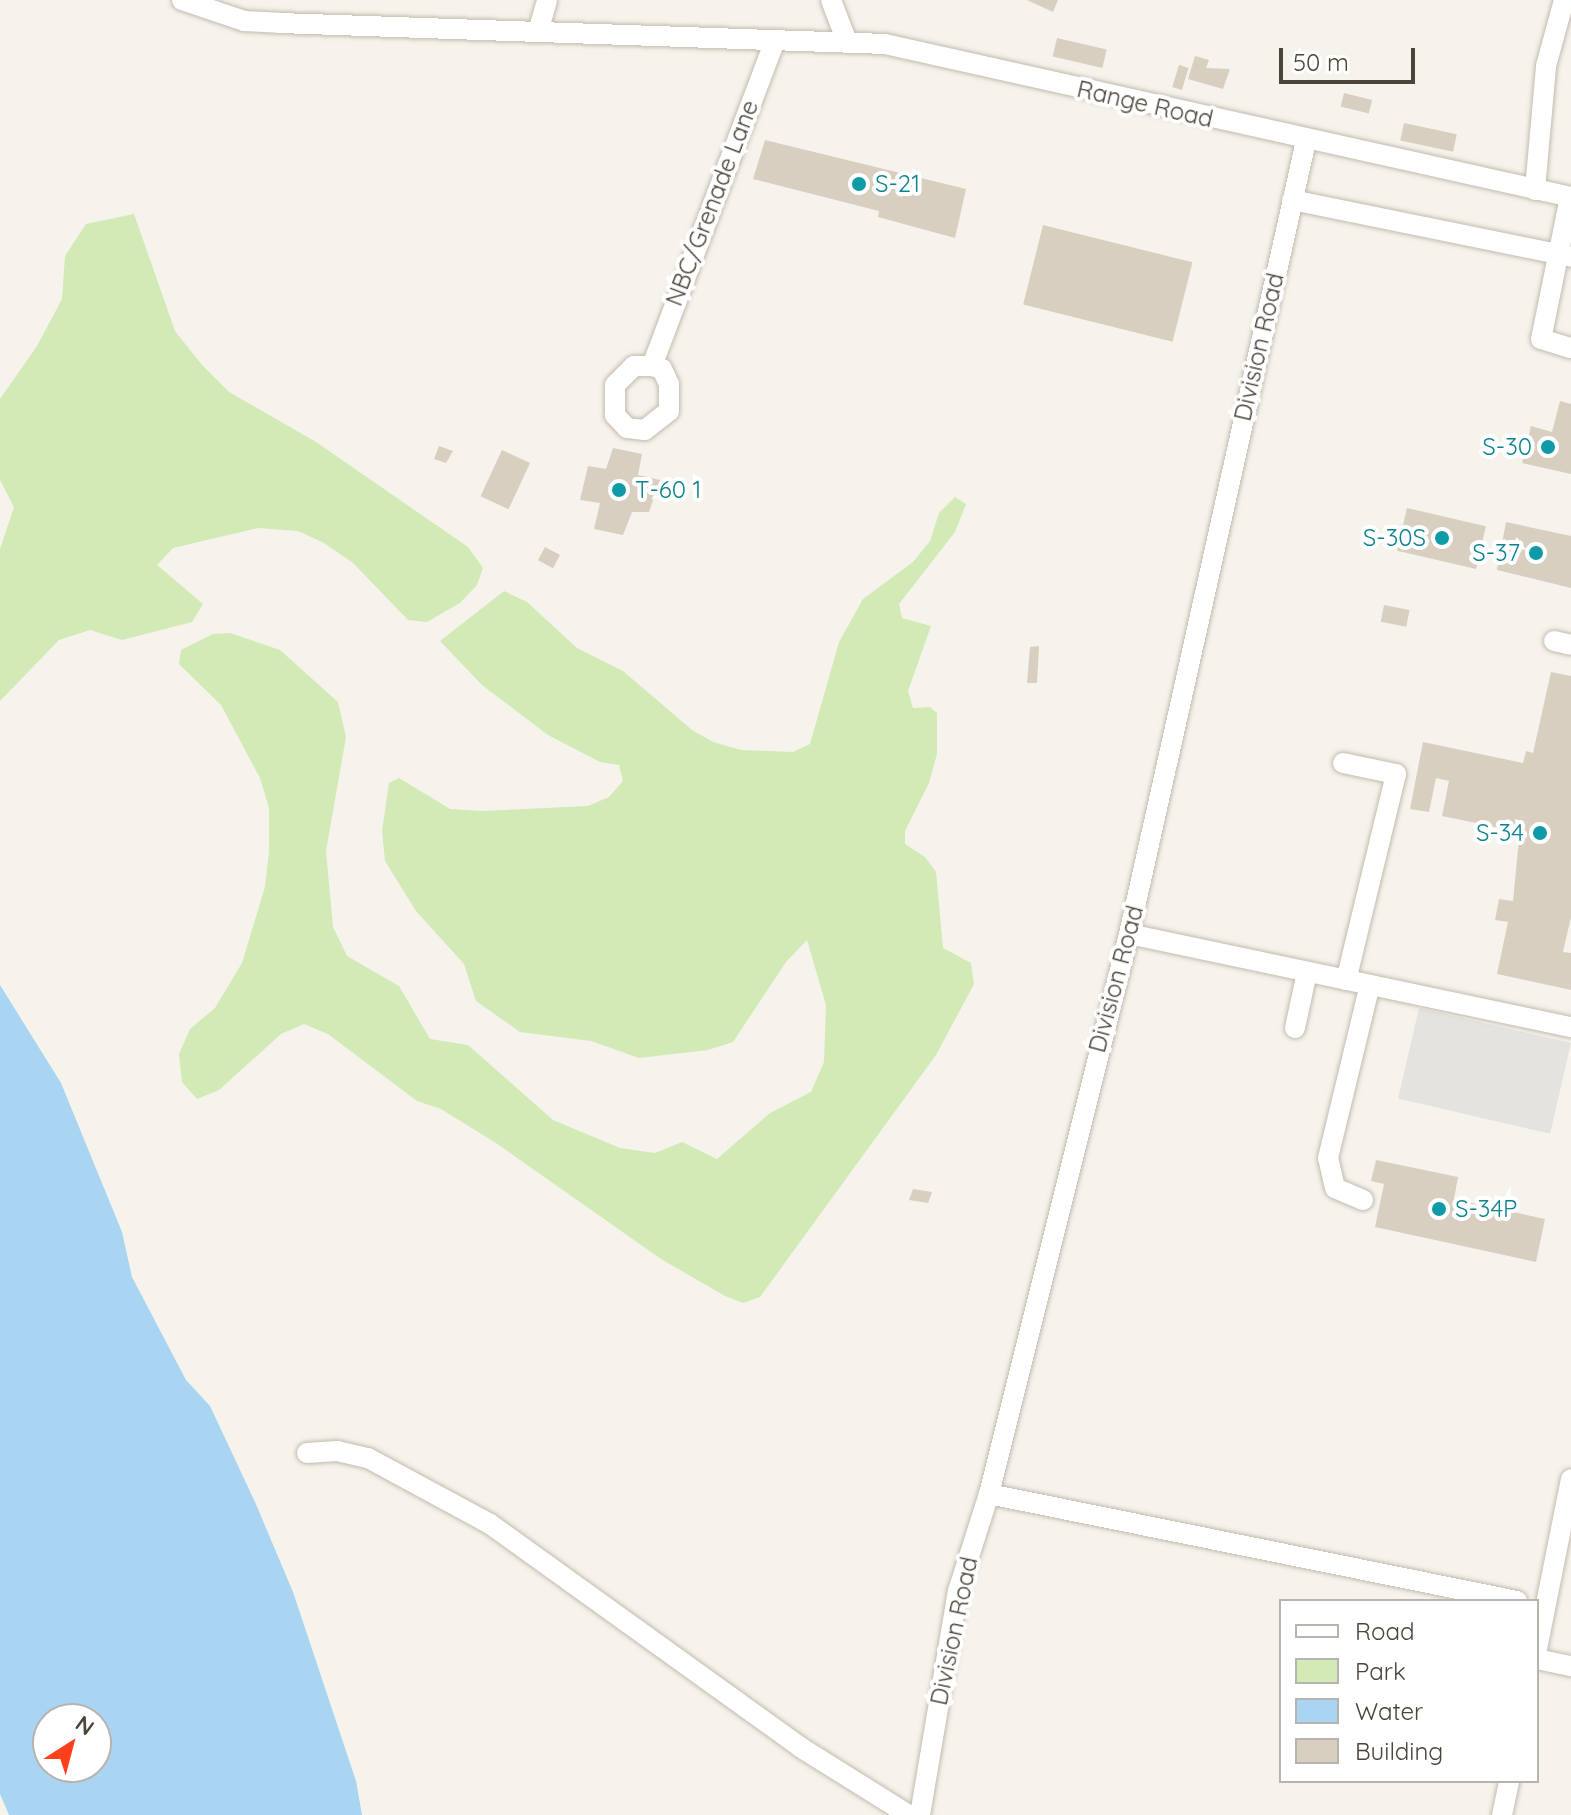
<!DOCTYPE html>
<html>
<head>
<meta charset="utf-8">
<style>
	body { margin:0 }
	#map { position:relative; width:1571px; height:1815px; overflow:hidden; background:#f6f3ec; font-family:Quicksand,sans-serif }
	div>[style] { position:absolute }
	.green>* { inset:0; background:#d2eab5 }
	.parking>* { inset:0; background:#e5e3e0; transform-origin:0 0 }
	.water>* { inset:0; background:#a9d4f2 }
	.building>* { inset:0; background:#d8cfc1; transform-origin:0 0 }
	.roads { filter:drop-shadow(0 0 2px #c2bbae) drop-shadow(0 0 2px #c2bbae) }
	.minor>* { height:20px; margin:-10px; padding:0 10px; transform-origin:10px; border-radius:10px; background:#fff }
	.dots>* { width:22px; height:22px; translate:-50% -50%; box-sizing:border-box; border:4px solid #fff; border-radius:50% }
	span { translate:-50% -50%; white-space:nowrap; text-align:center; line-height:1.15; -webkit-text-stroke:8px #fff; paint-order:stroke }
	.street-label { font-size:24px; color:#4b4439 }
	.culture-label { font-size:24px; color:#0d838f }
	.left { translate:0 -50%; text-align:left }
	.right { translate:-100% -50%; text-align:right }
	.legend { position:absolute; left:1279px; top:1599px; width:260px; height:184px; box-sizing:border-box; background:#fff; border:2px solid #b7b4b0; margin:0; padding:10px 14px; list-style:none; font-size:24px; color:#4b4439 }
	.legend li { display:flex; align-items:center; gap:16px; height:40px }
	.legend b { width:40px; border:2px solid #b7b4b0 }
	.north { position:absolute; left:32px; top:1703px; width:80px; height:80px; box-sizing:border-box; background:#fff; border:2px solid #b7b4b0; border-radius:50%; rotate:36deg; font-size:22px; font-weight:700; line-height:32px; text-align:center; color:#4b4439 }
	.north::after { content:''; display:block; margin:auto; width:28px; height:36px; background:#fc3f1d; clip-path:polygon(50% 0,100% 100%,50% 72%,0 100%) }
	.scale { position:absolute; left:1279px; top:48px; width:136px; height:36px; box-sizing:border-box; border:4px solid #4b4439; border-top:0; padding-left:10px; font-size:24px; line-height:28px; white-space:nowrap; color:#4b4439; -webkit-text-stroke:6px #fff; paint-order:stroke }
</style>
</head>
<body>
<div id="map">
	<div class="green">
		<div style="clip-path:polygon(134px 214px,175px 331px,202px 365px,229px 392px,316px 442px,468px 547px,483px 568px,477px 585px,460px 603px,427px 622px,408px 620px,353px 563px,324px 543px,298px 531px,258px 528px,173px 548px,157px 565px,203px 604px,192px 622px,122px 640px,90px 630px,59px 640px,0 701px,0 549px,14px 507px,0 480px,0 399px,37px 346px,62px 299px,65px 256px,86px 224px)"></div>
		<div style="clip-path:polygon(955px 497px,966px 504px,955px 532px,899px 604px,902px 618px,931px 626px,908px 691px,913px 708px,930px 707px,937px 713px,937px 754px,929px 783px,905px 831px,905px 844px,925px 857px,936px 872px,943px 948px,971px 963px,974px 984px,936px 1055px,760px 1297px,743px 1303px,725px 1296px,661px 1259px,496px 1143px,441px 1109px,417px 1101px,328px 1034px,304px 1024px,281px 1034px,219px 1090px,197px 1099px,182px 1082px,179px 1054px,190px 1029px,215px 1008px,242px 963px,265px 887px,269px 852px,269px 808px,260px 778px,221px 705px,179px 664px,181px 650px,213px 634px,230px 633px,280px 650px,338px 702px,346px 737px,326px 851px,333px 927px,347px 956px,399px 986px,430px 1039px,468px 1045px,553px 1120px,620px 1148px,655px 1153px,682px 1142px,717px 1159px,770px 1113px,811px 1092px,824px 1062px,826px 1005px,807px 940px,786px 962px,733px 1042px,708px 1050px,639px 1058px,591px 1041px,520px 1032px,476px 1001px,464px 964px,416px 911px,385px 861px,382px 831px,389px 783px,399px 778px,450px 809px,481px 811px,588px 806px,609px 797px,623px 781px,619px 765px,600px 762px,548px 735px,482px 685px,440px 641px,504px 591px,527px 602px,577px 648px,623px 671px,692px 730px,713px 742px,741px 750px,793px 752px,810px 744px,839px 642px,863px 599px,913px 562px,930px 541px,939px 513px)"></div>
	</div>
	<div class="parking">
		<div style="left:1419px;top:1008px;width:156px;height:93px;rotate:13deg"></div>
	</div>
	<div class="water">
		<div style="clip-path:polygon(evenodd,0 985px,61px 1083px,122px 1232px,132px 1277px,186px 1380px,210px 1406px,255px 1502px,293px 1592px,356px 1781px,362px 1815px,9px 1815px,0 1794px,0 985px,48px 1719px,96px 1719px,96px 1767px,48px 1767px,48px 1719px)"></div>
	</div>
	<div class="building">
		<div style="clip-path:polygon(1027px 0,1058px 0,1053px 12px)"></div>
		<div style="left:1057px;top:38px;width:51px;height:19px;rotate:13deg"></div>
		<div style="clip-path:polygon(1195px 56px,1209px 60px,1206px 68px,1230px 69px,1223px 89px,1188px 79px)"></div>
		<div style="left:1179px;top:65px;width:10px;height:23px;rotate:17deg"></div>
		<div style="left:1344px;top:93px;width:29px;height:14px;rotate:14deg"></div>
		<div style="left:1404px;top:123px;width:54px;height:18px;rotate:12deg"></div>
		<div style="clip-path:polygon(765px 140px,966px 189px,955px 238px,878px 217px,879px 211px,753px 179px)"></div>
		<div style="left:1043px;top:225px;width:154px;height:82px;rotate:14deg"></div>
		<div style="clip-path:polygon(1560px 401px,1571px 404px,1571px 474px,1522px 463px,1531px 426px,1552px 432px)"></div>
		<div style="clip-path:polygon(439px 446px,453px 451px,446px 463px,434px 459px)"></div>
		<div style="clip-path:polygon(613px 448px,642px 454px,638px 475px,660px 480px,649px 512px,632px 512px,623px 535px,594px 529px,600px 503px,580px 500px,588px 466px,606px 469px)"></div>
		<div style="left:502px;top:450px;width:31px;height:51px;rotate:25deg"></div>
		<div style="left:1407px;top:508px;width:81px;height:44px;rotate:13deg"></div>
		<div style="clip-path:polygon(1506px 522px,1571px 536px,1571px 588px,1497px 570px)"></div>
		<div style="left:545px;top:547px;width:17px;height:15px;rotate:28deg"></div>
		<div style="left:1384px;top:605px;width:26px;height:17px;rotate:11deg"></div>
		<div style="clip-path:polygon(1039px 646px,1037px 683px,1027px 683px,1030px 647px)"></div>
		<div style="clip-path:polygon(1551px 672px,1571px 676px,1571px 917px,1563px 952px,1571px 953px,1571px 990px,1497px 974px,1508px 922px,1495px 920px,1499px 899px,1513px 901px,1519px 839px,1509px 836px,1510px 830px,1442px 816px,1449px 781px,1436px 778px,1429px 812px,1410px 809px,1423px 742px,1523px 763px,1526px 751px,1533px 753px)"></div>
		<div style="clip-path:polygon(1376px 1160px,1458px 1177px,1454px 1199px,1545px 1219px,1536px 1262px,1375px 1227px,1384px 1184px,1371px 1181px)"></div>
		<div style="clip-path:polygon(913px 1189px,932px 1192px,928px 1203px,909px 1200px)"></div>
	</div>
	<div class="roads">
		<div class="minor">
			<div style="left:182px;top:0;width:65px;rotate:18.7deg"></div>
			<div style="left:244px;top:21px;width:35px;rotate:3deg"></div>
			<div style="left:279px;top:23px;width:606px;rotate:1.98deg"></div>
			<div style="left:885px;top:44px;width:703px;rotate:12.57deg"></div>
			<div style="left:831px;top:0;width:45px;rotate:69.1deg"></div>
			<div style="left:538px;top:32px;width:33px;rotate:-74deg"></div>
			<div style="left:1535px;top:190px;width:124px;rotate:-84.9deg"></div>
			<div style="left:1546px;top:66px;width:68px;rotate:-74.7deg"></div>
			<div style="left:1570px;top:197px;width:145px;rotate:101.5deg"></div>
			<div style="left:1541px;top:339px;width:31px;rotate:17deg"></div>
			<div style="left:1292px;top:200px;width:285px;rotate:11.5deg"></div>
			<div style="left:652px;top:366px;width:10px;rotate:17deg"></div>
			<div style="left:662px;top:369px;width:17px;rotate:65deg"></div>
			<div style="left:669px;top:384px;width:27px;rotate:90deg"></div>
			<div style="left:669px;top:411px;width:31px;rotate:142deg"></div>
			<div style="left:645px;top:430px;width:18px;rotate:-174deg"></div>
			<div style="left:627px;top:428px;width:18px;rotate:-133deg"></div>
			<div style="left:615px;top:415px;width:30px;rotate:-90deg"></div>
			<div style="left:615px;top:385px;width:27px;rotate:-45deg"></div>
			<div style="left:634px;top:366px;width:18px"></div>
			<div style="left:652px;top:366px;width:347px;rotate:-69.3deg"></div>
			<div style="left:1554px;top:641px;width:17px;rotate:13deg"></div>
			<div style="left:1343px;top:763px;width:54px;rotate:11.7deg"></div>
			<div style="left:1396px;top:774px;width:212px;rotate:103.6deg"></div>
			<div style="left:1129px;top:934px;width:452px;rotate:11.9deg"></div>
			<div style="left:1295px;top:1028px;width:57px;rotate:-77.9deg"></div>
			<div style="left:1363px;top:1200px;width:30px;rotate:-157deg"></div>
			<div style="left:1335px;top:1188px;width:31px;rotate:-103deg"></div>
			<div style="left:1328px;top:1158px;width:178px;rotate:-76.4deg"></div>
			<div style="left:307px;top:1453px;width:30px;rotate:-4deg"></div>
			<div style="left:337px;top:1451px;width:32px;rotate:13deg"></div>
			<div style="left:368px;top:1458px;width:139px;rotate:28.4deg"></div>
			<div style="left:490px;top:1524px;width:382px;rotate:35.7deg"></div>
			<div style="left:800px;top:1747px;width:128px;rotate:32deg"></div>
			<div style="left:989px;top:1494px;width:539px;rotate:11.46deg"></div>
			<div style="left:1537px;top:1649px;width:173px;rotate:-78.7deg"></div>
			<div style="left:1537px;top:1659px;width:35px;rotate:12deg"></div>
			<div style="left:920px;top:1815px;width:227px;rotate:-80.4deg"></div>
			<div style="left:958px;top:1591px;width:102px;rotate:-72.3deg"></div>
			<div style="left:989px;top:1494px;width:577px;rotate:-75.96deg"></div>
			<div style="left:1129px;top:934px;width:813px;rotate:-77.42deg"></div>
			<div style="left:1502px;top:1815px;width:35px;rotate:-78deg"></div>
		</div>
	</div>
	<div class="dots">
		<div style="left:859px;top:184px;background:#0f9aa8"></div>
		<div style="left:1548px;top:447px;background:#0f9aa8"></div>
		<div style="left:619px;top:490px;background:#0f9aa8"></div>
		<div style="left:1442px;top:538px;background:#0f9aa8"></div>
		<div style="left:1536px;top:553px;background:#0f9aa8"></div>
		<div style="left:1540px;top:833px;background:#0f9aa8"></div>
		<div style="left:1439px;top:1209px;background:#0f9aa8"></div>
	</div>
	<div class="street-label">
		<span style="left:1145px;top:104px;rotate:13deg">Range Road</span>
		<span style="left:712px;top:203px;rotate:-69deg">NBC/Grenade Lane</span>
		<span style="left:1259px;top:347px;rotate:-77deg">Division Road</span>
		<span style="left:1116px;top:979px;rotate:-75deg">Division Road</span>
		<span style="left:954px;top:1631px;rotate:-78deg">Division Road</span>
	</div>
	<div class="culture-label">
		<span class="left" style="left:875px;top:184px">S-21</span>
		<span class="right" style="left:1532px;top:447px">S-30</span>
		<span class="left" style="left:635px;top:490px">T-60 1</span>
		<span class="right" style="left:1426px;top:538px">S-30S</span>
		<span class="right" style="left:1520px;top:553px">S-37</span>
		<span class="right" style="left:1524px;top:833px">S-34</span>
		<span class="left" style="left:1455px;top:1209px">S-34P</span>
	</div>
	<ul class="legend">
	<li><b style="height:10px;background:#fff"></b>Road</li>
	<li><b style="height:22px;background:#d2eab5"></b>Park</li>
	<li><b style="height:22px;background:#a9d4f2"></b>Water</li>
	<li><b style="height:22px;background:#d8cfc1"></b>Building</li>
	</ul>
	<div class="north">N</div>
	<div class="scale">50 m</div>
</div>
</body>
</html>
